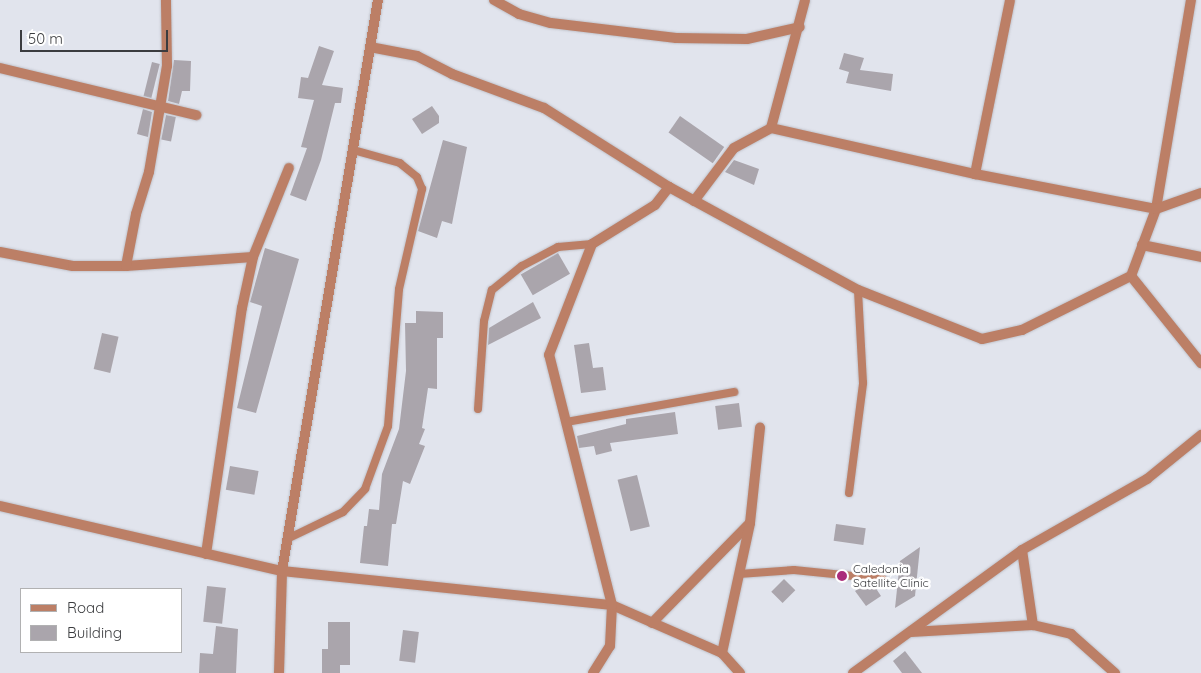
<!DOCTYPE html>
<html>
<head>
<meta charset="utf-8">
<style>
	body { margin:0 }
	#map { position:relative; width:1201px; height:673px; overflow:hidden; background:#e1e4ed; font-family:Quicksand,sans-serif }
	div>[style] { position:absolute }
	.building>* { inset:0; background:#aaa5ac; transform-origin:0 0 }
	.roads { filter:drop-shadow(0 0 1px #c0c2ca) drop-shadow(0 0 1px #c0c2ca) }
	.service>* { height:8px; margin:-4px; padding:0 4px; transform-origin:4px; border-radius:4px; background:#bc7f66 }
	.minor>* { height:10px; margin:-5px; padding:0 5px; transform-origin:5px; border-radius:5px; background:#bc7f66 }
	.tertiary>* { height:10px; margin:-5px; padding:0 5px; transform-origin:5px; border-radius:5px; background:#bc7f66 }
	.dots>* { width:14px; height:14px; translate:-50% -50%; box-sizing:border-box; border:2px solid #fff; border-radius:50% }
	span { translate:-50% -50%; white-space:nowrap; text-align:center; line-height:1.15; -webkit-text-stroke:5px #fff; paint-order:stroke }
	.poi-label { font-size:12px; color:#3b3c3f }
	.left { translate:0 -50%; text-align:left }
	.legend { position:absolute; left:20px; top:588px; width:162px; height:65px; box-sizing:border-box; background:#fff; border:1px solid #b1b1b2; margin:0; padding:6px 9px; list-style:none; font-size:15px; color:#3b3c3f }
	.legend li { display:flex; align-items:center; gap:10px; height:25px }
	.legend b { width:25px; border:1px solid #b1b1b2 }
	.scale { position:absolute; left:20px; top:30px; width:148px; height:22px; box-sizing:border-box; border:2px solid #3b3c3f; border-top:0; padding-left:6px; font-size:15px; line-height:18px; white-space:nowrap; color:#3b3c3f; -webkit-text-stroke:4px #fff; paint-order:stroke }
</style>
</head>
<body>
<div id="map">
	<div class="building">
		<div style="clip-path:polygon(319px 46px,334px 51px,322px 85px,343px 88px,341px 103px,335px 103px,321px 160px,306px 201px,290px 195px,307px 148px,301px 147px,314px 100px,298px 98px,301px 77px,308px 78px)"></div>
		<div style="clip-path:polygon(844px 53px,864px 58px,860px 70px,893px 74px,891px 91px,846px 83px,849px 72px,839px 69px)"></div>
		<div style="clip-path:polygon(174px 60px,191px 61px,190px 91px,182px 91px,179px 104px,168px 101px)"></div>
		<div style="left:152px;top:62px;width:8px;height:35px;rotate:14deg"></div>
		<div style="clip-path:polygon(432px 106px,439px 116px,439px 123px,422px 134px,412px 119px)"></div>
		<div style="clip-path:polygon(143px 109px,152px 112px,148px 137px,137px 134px)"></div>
		<div style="left:166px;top:115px;width:10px;height:25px;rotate:11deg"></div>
		<div style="left:680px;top:116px;width:54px;height:20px;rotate:35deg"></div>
		<div style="clip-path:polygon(443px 140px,467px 147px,452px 224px,442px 221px,437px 238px,418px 231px)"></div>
		<div style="clip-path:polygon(734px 160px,759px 169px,754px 185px,725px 172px)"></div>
		<div style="clip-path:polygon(265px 248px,299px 259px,256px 413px,237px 408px,262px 306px,250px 302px)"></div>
		<div style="left:558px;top:253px;width:24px;height:43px;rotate:60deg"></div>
		<div style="clip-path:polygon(533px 302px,541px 318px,488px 345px,489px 328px)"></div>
		<div style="clip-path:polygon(416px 311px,443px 312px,443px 338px,437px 338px,437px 389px,428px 388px,422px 428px,425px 429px,419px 444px,425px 446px,410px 484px,403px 481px,396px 524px,392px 524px,388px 566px,360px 563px,364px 526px,367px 526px,369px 509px,379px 510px,382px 474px,399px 429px,406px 371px,405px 323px,416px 323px)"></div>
		<div style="left:102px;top:333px;width:17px;height:37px;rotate:13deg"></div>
		<div style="clip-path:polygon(589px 343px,593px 368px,603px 367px,606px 390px,581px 393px,574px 345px)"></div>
		<div style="left:739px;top:403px;width:24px;height:24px;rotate:83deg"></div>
		<div style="clip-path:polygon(675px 412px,678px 434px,610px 443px,612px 451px,596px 455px,594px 446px,579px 448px,577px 436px,626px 424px,626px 419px)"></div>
		<div style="left:230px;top:466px;width:29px;height:24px;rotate:10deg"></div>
		<div style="left:637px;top:475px;width:53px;height:20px;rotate:76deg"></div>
		<div style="left:836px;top:524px;width:30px;height:17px;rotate:8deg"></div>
		<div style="clip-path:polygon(920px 547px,915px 596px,895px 608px,900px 561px)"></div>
		<div style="left:784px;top:579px;width:16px;height:18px;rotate:45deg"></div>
		<div style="clip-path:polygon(867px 583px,873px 584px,881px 596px,866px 606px,855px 591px)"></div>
		<div style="left:207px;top:586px;width:19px;height:36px;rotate:6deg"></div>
		<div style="clip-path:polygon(328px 622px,350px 622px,350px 665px,340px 665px,340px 673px,322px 673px,322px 649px,328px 649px)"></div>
		<div style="clip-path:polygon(216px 626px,238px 629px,236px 673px,199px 673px,200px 653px,213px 654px)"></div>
		<div style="left:403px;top:630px;width:16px;height:31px;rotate:7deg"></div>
		<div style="clip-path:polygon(905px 651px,922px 673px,902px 673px,893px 661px)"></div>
	</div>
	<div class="roads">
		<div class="service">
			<div style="left:478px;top:409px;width:88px;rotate:-86.1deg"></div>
			<div style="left:484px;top:321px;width:32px;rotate:-76deg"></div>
			<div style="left:492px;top:290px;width:38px;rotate:-39deg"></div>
			<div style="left:522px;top:266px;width:41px;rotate:-27.8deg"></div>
			<div style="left:558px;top:247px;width:34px;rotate:-5deg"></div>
			<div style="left:566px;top:422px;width:171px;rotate:-10.1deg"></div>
			<div style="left:849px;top:493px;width:111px;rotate:-82.7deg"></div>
			<div style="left:863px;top:383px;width:93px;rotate:-93.1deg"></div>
			<div style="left:287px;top:539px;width:62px;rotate:-25.7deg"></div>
			<div style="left:343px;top:512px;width:32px;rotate:-46deg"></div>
			<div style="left:365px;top:489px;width:67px;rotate:-69.9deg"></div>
			<div style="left:388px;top:426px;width:137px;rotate:-85.4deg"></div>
			<div style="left:399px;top:289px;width:103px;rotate:-77deg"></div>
			<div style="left:422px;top:189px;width:13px;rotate:-113deg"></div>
			<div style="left:417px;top:177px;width:22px;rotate:-141deg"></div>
			<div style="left:400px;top:163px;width:49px;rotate:-164.5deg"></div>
			<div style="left:739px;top:574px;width:55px;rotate:-4.2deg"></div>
			<div style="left:794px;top:570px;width:89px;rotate:5.8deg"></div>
		</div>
		<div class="minor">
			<div style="left:494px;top:0;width:29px;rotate:29deg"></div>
			<div style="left:519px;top:14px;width:33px;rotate:16deg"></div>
			<div style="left:551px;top:23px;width:126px;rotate:6.8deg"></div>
			<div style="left:676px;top:38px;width:71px;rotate:0.8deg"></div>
			<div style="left:747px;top:39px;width:54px;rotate:-12.8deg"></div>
			<div style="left:370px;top:47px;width:48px;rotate:10.8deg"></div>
			<div style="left:417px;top:56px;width:39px;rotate:27deg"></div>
			<div style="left:452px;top:74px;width:98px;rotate:20.3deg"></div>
			<div style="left:544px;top:108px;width:148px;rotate:32.3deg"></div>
			<div style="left:669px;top:187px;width:215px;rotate:28.6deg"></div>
			<div style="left:858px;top:290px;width:133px;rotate:21.6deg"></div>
			<div style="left:982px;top:339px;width:41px;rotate:-12.7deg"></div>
			<div style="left:1022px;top:330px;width:122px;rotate:-26.4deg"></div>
			<div style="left:1131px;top:276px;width:72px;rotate:-69.5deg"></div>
			<div style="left:1156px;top:209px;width:212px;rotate:-80.5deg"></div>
			<div style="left:0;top:68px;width:202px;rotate:13.5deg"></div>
			<div style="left:771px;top:128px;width:132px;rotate:-75.1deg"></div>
			<div style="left:975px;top:174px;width:177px;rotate:-78.6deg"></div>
			<div style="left:694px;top:201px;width:66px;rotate:-53deg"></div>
			<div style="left:734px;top:148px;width:42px;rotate:-28.4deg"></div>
			<div style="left:771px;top:128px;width:209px;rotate:12.7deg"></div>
			<div style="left:975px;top:174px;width:184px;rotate:10.9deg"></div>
			<div style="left:1156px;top:209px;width:48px;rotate:-19.6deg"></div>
			<div style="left:1142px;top:245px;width:60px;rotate:11.5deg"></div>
			<div style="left:0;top:252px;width:74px;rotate:10.9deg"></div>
			<div style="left:73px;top:266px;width:53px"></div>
			<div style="left:126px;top:266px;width:127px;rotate:-4.1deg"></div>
			<div style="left:126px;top:266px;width:53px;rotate:-79.1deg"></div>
			<div style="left:136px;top:214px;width:44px;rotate:-72.8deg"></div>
			<div style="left:149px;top:172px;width:108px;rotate:-80.4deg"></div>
			<div style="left:167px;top:66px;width:66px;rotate:-90.9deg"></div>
			<div style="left:1131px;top:276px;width:112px;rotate:51.2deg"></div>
			<div style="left:1022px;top:550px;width:76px;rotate:81.7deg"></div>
			<div style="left:206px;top:554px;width:249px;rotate:-81.7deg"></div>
			<div style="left:242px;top:308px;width:52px;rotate:-77.8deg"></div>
			<div style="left:253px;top:257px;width:96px;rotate:-68deg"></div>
			<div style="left:282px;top:571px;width:332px;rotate:5.9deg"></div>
			<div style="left:612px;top:605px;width:120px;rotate:23.6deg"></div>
			<div style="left:722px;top:653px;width:27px;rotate:48deg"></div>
			<div style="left:652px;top:623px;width:140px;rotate:-45.6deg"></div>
			<div style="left:750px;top:523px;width:96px;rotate:-84deg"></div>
			<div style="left:911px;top:632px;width:122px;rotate:-3.3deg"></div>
			<div style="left:1033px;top:625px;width:39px;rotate:13deg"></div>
			<div style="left:1071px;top:634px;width:59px;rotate:41.6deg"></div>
			<div style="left:722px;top:653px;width:132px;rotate:-77.8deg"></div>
			<div style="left:593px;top:673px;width:32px;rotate:-58deg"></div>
			<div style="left:610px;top:646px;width:41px;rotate:-87.2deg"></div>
			<div style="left:612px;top:605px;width:258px;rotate:-104.1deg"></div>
			<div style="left:549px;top:355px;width:119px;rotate:-68.8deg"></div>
			<div style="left:592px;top:244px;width:74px;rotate:-31.8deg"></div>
			<div style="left:655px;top:205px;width:23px;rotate:-52deg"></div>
			<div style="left:853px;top:673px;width:209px;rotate:-36deg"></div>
			<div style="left:1022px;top:550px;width:144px;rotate:-29.6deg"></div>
			<div style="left:1147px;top:479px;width:70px;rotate:-39.2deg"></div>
		</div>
		<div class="tertiary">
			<div style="left:0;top:506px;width:289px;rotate:13deg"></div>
			<div style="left:279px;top:673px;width:102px;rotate:-88.3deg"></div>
			<div style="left:282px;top:571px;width:579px;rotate:-80.46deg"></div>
		</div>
	</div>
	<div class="dots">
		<div style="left:842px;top:576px;background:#aa2c7b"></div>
	</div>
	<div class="poi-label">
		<span class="left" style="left:853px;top:576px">Caledonia<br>Satellite Clinic</span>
	</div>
	<ul class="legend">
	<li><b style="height:6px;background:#bc7f66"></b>Road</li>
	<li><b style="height:14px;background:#aaa5ac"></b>Building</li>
	</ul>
	<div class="scale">50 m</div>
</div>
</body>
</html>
